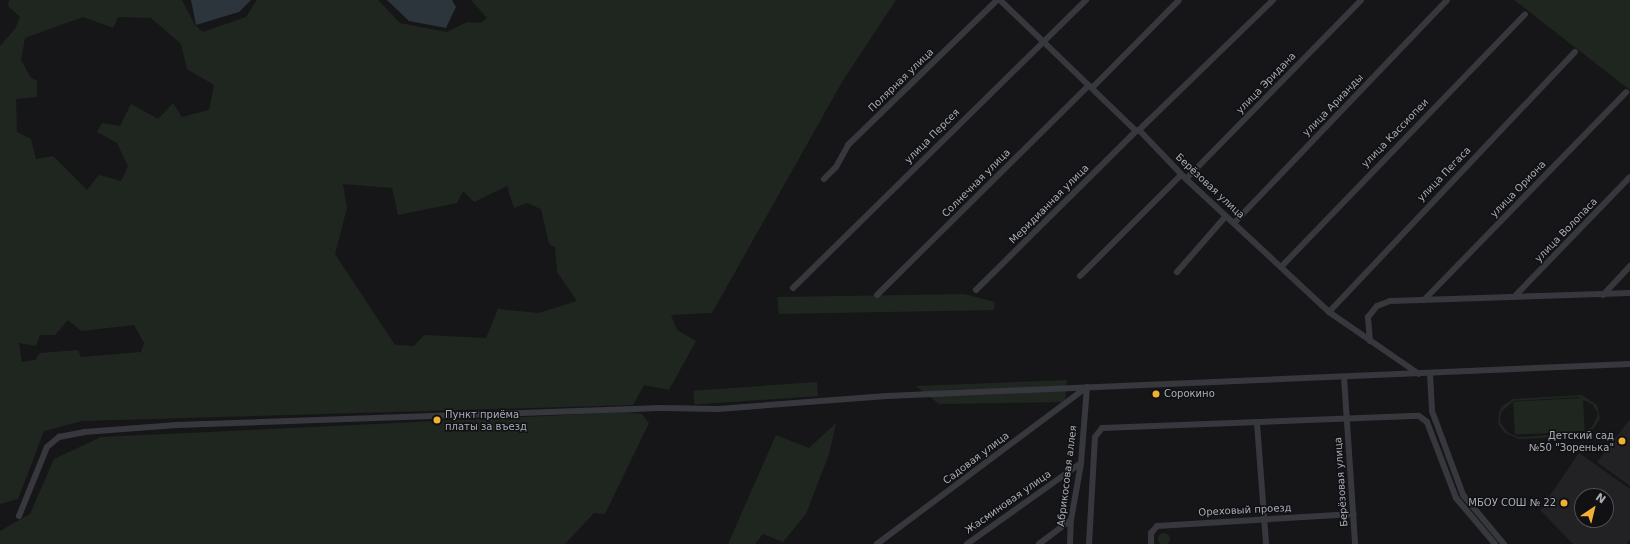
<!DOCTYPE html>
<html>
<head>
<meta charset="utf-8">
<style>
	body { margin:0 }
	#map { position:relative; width:1630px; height:544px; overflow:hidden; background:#161618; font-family:"DejaVu Sans",sans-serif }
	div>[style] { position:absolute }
	.built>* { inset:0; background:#222225 }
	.green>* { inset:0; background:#1e261f; transform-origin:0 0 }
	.round { border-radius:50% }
	.water>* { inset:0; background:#2c353c }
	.minor>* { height:6px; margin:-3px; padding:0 3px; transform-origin:3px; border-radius:3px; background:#37383d }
	.dots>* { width:11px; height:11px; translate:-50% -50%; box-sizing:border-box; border:2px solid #111113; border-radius:50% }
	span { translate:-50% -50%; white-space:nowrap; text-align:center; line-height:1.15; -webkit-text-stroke:3px #111113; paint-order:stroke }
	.street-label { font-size:10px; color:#a8adb8 }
	.poi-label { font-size:10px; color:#a8adb8 }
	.left { translate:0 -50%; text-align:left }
	.right { translate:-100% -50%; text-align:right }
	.north { position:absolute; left:1574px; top:488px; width:40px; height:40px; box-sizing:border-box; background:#111113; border:1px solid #4d4f55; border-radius:50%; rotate:35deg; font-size:11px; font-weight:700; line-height:16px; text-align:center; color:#a8adb8 }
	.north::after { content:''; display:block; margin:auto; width:14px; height:18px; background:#f2b134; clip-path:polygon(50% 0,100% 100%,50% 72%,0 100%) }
</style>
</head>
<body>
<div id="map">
	<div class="built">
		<div style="clip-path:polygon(1630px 419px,1630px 486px,1597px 462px)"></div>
		<div style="clip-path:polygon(evenodd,1579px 453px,1630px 489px,1630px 539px,1627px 544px,1573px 544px,1540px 510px,1579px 453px,1582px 496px,1606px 496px,1606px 520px,1582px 520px,1582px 496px)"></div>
	</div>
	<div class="green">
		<div style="clip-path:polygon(evenodd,9px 0,182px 0,195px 25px,203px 32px,246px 17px,257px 0,378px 0,400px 23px,447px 32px,467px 22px,481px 23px,487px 18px,471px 0,896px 0,842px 82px,712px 313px,671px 315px,677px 330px,696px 341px,669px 390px,644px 385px,633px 405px,82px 421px,44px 431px,18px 499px,0 504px,0 46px,15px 29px,20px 17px,8px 6px,9px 0,83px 17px,113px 28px,118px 17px,151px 18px,181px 44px,187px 69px,214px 85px,209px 110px,182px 117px,173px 103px,158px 119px,131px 104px,120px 126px,102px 123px,97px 132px,117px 143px,128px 166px,121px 181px,99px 175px,87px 190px,53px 156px,36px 159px,31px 139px,17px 132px,16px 99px,37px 97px,37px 81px,31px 78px,21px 60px,25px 38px,83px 17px,9px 0,343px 184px,392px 188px,398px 215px,457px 203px,463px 191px,474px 202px,507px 186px,514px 208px,527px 203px,541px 209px,549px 244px,555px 247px,557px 272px,577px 301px,539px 313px,498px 309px,486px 338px,424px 335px,414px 346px,395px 345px,335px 254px,347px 208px,343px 184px,9px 0,68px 320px,81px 331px,134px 325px,144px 343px,141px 352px,81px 357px,78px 350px,40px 353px,35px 360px,22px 362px,19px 343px,36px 346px,40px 335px,55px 335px,68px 320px)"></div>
		<div style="clip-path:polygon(1514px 0,1630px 0,1630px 90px)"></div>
		<div style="clip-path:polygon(964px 294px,995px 302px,994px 310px,779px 314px,777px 297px)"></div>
		<div style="clip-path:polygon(1067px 380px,1065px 402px,939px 404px,916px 386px)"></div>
		<div style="left:817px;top:382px;width:14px;height:124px;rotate:86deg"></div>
		<div style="clip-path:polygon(evenodd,1582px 395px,1597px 405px,1600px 419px,1593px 429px,1579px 436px,1519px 439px,1505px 433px,1498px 424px,1499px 412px,1502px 406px,1513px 399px,1582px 395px,1578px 397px,1593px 405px,1598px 414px,1592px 427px,1581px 433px,1519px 437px,1508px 433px,1500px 422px,1501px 412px,1514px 401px,1578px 397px)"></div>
		<div style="left:1583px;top:398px;width:33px;height:70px;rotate:87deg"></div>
		<div style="clip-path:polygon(627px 412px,642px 414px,649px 423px,605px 514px,594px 513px,565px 544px,0 544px,0 531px,30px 514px,54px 459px,101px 437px)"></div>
		<div style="clip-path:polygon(836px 423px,829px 454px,806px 514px,783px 542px,763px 534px,755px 544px,728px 544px,776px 435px,809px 448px)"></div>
		<div class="round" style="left:1158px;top:533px;width:12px;height:12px"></div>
	</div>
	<div class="water">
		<div style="clip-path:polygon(191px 0,251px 0,239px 12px,196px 25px)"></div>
		<div style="clip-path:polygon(387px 0,452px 0,456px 7px,446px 28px,409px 21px)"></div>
	</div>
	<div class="minor">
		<div style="left:1000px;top:0;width:189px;rotate:43.9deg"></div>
		<div style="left:1136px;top:131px;width:3px;rotate:-18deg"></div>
		<div style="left:1139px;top:130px;width:68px;rotate:46.2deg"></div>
		<div style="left:1186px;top:179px;width:195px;rotate:42.9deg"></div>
		<div style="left:1329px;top:312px;width:109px;rotate:34.6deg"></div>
		<div style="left:1093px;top:87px;width:122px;rotate:-45.3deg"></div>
		<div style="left:1139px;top:130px;width:187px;rotate:-44.1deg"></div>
		<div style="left:824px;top:179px;width:17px;rotate:-45deg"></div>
		<div style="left:836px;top:167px;width:25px;rotate:-61deg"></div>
		<div style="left:848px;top:145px;width:208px;rotate:-44.2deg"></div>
		<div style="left:1186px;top:179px;width:250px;rotate:-45.6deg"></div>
		<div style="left:1234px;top:223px;width:308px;rotate:-46.3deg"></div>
		<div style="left:1281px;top:267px;width:351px;rotate:-46deg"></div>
		<div style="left:1177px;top:272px;width:74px;rotate:-48.8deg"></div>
		<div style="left:1080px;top:276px;width:143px;rotate:-45deg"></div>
		<div style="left:793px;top:288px;width:411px;rotate:-44.5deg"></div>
		<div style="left:976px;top:290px;width:226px;rotate:-44.8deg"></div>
		<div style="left:877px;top:295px;width:298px;rotate:-44.7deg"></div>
		<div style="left:1603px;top:295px;width:40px;rotate:-47deg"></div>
		<div style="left:1515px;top:296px;width:165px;rotate:-46deg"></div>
		<div style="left:1424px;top:300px;width:290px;rotate:-45.8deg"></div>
		<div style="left:1329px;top:312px;width:358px;rotate:-46.6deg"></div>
		<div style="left:1370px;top:341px;width:24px;rotate:-95deg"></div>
		<div style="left:1368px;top:317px;width:14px;rotate:-51deg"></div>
		<div style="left:1377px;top:306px;width:14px;rotate:-21deg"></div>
		<div style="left:1390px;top:301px;width:240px;rotate:-1.9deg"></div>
		<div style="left:1430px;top:373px;width:38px;rotate:87deg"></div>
		<div style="left:1432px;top:411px;width:90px;rotate:69.7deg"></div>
		<div style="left:1463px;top:495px;width:64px;rotate:50.1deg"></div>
		<div style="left:1344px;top:377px;width:167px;rotate:86.2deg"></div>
		<div style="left:1257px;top:423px;width:121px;rotate:85.7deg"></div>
		<div style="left:19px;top:516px;width:74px;rotate:-67.9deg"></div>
		<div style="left:47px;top:447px;width:16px;rotate:-40deg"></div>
		<div style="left:59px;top:437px;width:25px;rotate:-11deg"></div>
		<div style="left:84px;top:432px;width:93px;rotate:-4.3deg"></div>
		<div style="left:177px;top:425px;width:484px;rotate:-2deg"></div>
		<div style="left:661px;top:408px;width:57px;rotate:1deg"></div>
		<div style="left:718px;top:409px;width:169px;rotate:-4.4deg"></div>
		<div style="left:887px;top:396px;width:744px;rotate:-2.47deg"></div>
		<div style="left:877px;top:544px;width:262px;rotate:-36.8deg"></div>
		<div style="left:967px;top:544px;width:140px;rotate:-35.4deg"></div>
		<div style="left:1039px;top:544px;width:40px;rotate:-37deg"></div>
		<div style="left:1070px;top:544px;width:24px;rotate:-88deg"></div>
		<div style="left:1071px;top:520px;width:58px;rotate:-80deg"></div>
		<div style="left:1081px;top:463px;width:76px;rotate:-85.5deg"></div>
		<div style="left:1089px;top:544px;width:107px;rotate:-86.8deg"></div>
		<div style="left:1095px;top:437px;width:11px;rotate:-52deg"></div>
		<div style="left:1102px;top:428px;width:317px;rotate:-2.2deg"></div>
		<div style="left:1419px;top:416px;width:10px;rotate:37deg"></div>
		<div style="left:1427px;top:422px;width:81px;rotate:69.1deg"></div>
		<div style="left:1456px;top:498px;width:60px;rotate:49.7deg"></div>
		<div style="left:1151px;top:544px;width:11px;rotate:-90deg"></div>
		<div style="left:1151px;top:533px;width:9px;rotate:-49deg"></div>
		<div style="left:1157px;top:526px;width:197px;rotate:-3.5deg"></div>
	</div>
	<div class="dots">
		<div style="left:1156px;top:394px;background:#f2b134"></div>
		<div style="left:437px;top:420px;background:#f2b134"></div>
		<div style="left:1622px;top:441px;background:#f2b134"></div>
		<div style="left:1564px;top:503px;background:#f2b134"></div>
	</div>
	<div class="street-label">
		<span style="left:901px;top:80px;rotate:-44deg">Полярная улица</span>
		<span style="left:1266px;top:83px;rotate:-46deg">улица Эридана</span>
		<span style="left:1333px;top:105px;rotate:-46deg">улица Арианды</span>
		<span style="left:1395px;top:133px;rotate:-46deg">улица Кассиопеи</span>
		<span style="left:932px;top:136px;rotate:-45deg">улица Персея</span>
		<span style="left:1444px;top:174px;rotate:-46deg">улица Пегаса</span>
		<span style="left:976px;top:183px;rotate:-45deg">Солнечная улица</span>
		<span style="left:1210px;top:186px;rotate:43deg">Берёзовая улица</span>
		<span style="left:1518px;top:189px;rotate:-46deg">улица Ориона</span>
		<span style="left:1049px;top:204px;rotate:-45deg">Меридианная улица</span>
		<span style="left:1566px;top:230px;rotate:-46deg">улица Волопаса</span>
		<span style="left:976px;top:458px;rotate:-37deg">Садовая улица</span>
		<span style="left:1067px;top:476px;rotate:-83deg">Абрикосовая аллея</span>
		<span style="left:1341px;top:482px;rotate:-94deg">Берёзовая улица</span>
		<span style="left:1008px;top:502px;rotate:-35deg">Жасминовая улица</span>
		<span style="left:1245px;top:510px;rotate:-3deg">Ореховый проезд</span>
	</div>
	<div class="poi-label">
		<span class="left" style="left:1164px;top:394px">Сорокино</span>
		<span class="left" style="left:445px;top:420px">Пункт приёма<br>платы за въезд</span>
		<span class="right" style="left:1614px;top:441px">Детский сад<br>№50 "Зоренька"</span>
		<span class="right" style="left:1556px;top:503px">МБОУ СОШ № 22</span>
	</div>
	<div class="north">N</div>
</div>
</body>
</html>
